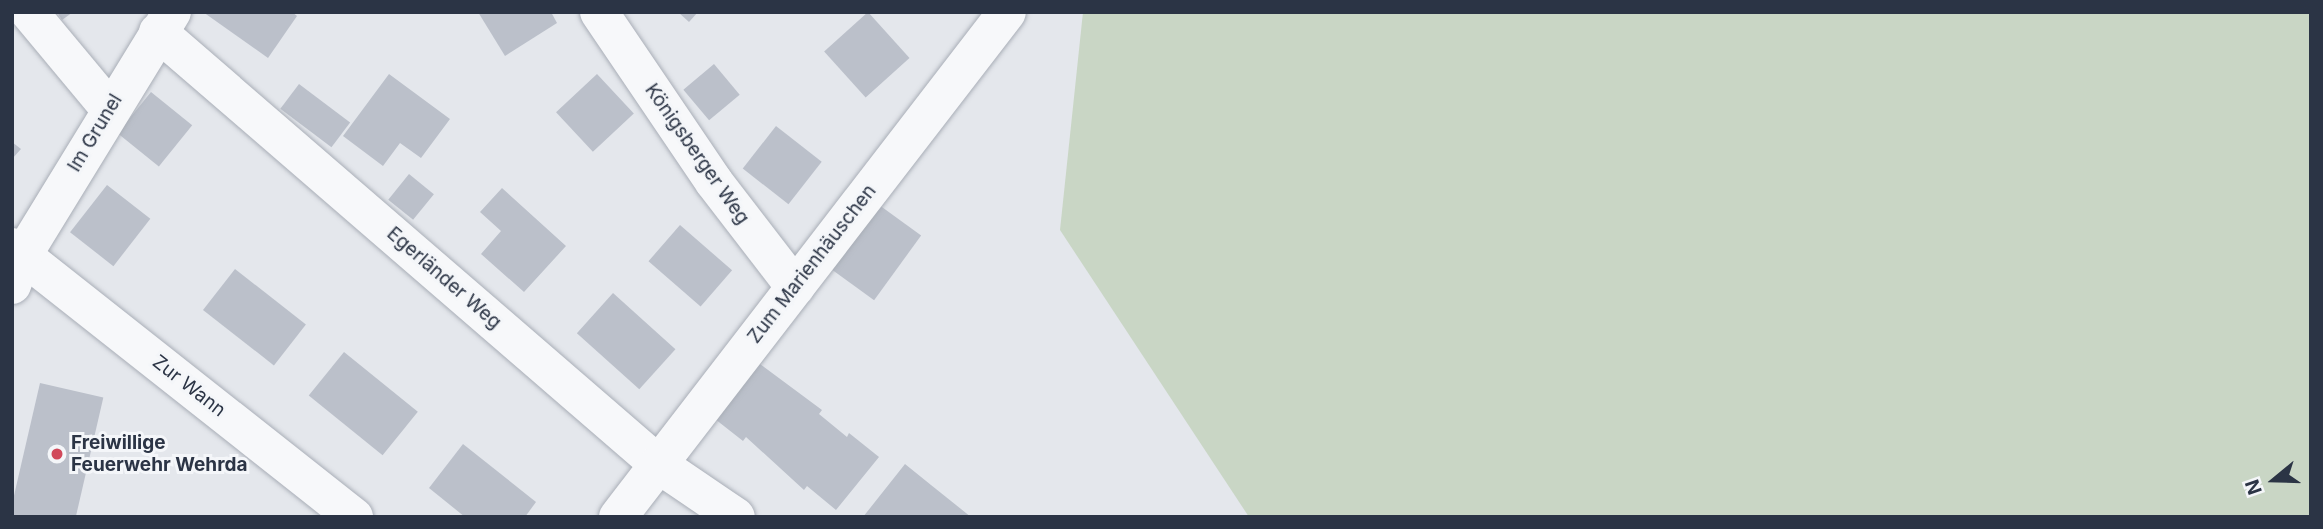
<!DOCTYPE html>
<html>
<head>
<meta charset="utf-8">
<style>
	body { margin:0 }
	#map { position:relative; width:2323px; height:529px; overflow:hidden; background:#e4e7ec; font-family:Inter,sans-serif }
	div>[style] { position:absolute }
	.green>* { inset:0; background:#c9d6c5 }
	.building>* { inset:0; background:#bbc0ca; transform-origin:0 0 }
	.roads { filter:drop-shadow(0 0 2px #a9aeb7) drop-shadow(0 0 2px #a9aeb7) }
	.minor>* { height:38px; margin:-19px; padding:0 19px; transform-origin:19px; border-radius:19px; background:#f7f8fa }
	.dots>* { width:19px; height:19px; translate:-50% -50%; box-sizing:border-box; border:4px solid #f4f6f9; border-radius:50% }
	span { translate:-50% -50%; white-space:nowrap; text-align:center; line-height:1.15; -webkit-text-stroke:6px #f4f6f9; paint-order:stroke }
	.street-label { font-size:19px; color:#2b3445 }
	.poi-label { font-size:19px; color:#2b3445; font-weight:700 }
	.left { translate:0 -50%; text-align:left }
	.frame { position:absolute; inset:0; border:14px solid #2b3445; pointer-events:none }
	.north { position:absolute; left:2239px; top:445px; width:70px; height:70px; -webkit-text-stroke:5px #f4f6f9; paint-order:stroke; rotate:251deg; font-size:19px; font-weight:700; line-height:28px; text-align:center; color:#2b3445 }
	.north::after { content:''; display:block; margin:auto; width:24px; height:32px; background:#2b3445; clip-path:polygon(50% 0,100% 100%,50% 72%,0 100%) }
</style>
</head>
<body>
<div id="map">
	<div class="green">
		<div style="clip-path:polygon(1083px 12px,2311px 12px,2311px 517px,1249px 517px,1060px 230px)"></div>
	</div>
	<div class="building">
		<div style="clip-path:polygon(57px 12px,73px 12px,62px 20px)"></div>
		<div style="clip-path:polygon(203px 12px,292px 12px,297px 16px,268px 58px)"></div>
		<div style="clip-path:polygon(478px 12px,551px 12px,557px 23px,505px 56px)"></div>
		<div style="clip-path:polygon(678px 12px,698px 12px,689px 22px)"></div>
		<div style="left:868px;top:12px;width:62px;height:59px;rotate:48deg"></div>
		<div style="left:714px;top:64px;width:40px;height:40px;rotate:50deg"></div>
		<div style="clip-path:polygon(389px 74px,450px 119px,421px 158px,400px 143px,383px 166px,343px 136px)"></div>
		<div style="left:597px;top:74px;width:54px;height:56px;rotate:47deg"></div>
		<div style="left:299px;top:84px;width:64px;height:31px;rotate:37deg"></div>
		<div style="left:151px;top:92px;width:53px;height:53px;rotate:39deg"></div>
		<div style="left:776px;top:126px;width:58px;height:54px;rotate:38deg"></div>
		<div style="clip-path:polygon(12px 142px,21px 149px,12px 159px)"></div>
		<div style="left:409px;top:174px;width:32px;height:33px;rotate:39deg"></div>
		<div style="left:107px;top:185px;width:55px;height:60px;rotate:38deg"></div>
		<div style="clip-path:polygon(502px 188px,566px 246px,524px 292px,481px 254px,501px 231px,480px 212px)"></div>
		<div style="left:875px;top:202px;width:57px;height:80px;rotate:36deg"></div>
		<div style="left:680px;top:225px;width:69px;height:48px;rotate:41deg"></div>
		<div style="left:235px;top:269px;width:90px;height:52px;rotate:38deg"></div>
		<div style="left:613px;top:293px;width:84px;height:54px;rotate:42deg"></div>
		<div style="left:344px;top:352px;width:95px;height:56px;rotate:39deg"></div>
		<div style="clip-path:polygon(760px 364px,822px 410px,819px 414px,847px 437px,849px 433px,879px 457px,836px 510px,807px 486px,804px 490px,746px 437px,743px 441px,715px 419px)"></div>
		<div style="left:40px;top:383px;width:65px;height:137px;rotate:13deg"></div>
		<div style="clip-path:polygon(463px 444px,536px 502px,525px 517px,465px 517px,429px 488px)"></div>
		<div style="clip-path:polygon(905px 464px,931px 485px,971px 517px,863px 517px)"></div>
	</div>
	<div class="roads">
		<div class="minor">
			<div style="left:29px;top:12px;width:125px;rotate:50.2deg"></div>
			<div style="left:599px;top:12px;width:205px;rotate:55.9deg"></div>
			<div style="left:714px;top:182px;width:133px;rotate:52.4deg"></div>
			<div style="left:158px;top:32px;width:661px;rotate:40.83deg"></div>
			<div style="left:658px;top:464px;width:94px;rotate:34.2deg"></div>
			<div style="left:12px;top:247px;width:436px;rotate:38.3deg"></div>
			<div style="left:12px;top:285px;width:32px;rotate:-70deg"></div>
			<div style="left:23px;top:255px;width:285px;rotate:-58.5deg"></div>
			<div style="left:618px;top:517px;width:637px;rotate:-52.39deg"></div>
		</div>
	</div>
	<div class="dots">
		<div style="left:57px;top:454px;background:#d1495b"></div>
	</div>
	<div class="street-label">
		<span style="left:95px;top:133px;rotate:-59deg">Im Grunel</span>
		<span style="left:697px;top:154px;rotate:55deg">Königsberger Weg</span>
		<span style="left:812px;top:264px;rotate:-52deg">Zum Marienhäuschen</span>
		<span style="left:444px;top:278px;rotate:41deg">Egerländer Weg</span>
		<span style="left:189px;top:386px;rotate:38deg">Zur Wann</span>
	</div>
	<div class="poi-label">
		<span class="left" style="left:71px;top:454px">Freiwillige<br>Feuerwehr Wehrda</span>
	</div>
	<div class="frame"></div>
	<div class="north">N</div>
</div>
</body>
</html>
